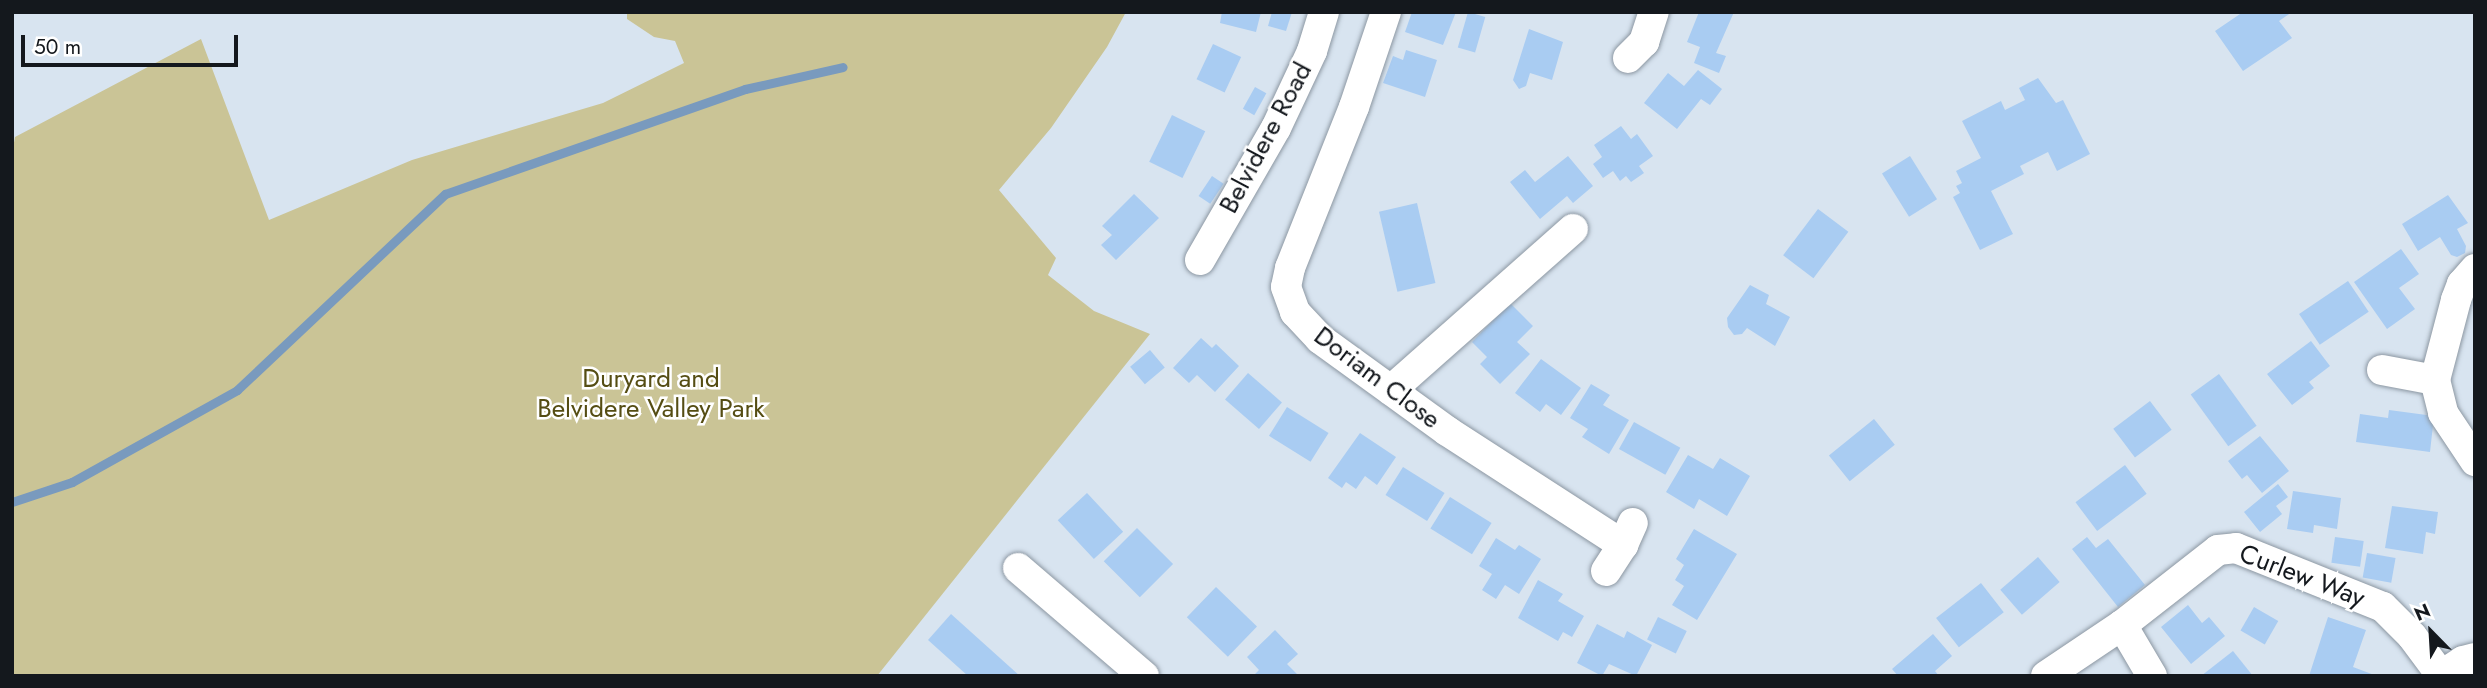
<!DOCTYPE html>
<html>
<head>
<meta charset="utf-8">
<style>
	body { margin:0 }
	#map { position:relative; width:2487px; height:688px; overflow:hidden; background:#d8e4f0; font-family:Jost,sans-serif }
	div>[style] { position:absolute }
	.green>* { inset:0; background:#cac496 }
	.stream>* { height:9px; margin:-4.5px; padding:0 4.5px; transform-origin:4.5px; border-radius:4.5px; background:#799abe }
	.building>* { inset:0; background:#a9ccf2; transform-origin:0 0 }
	.roads { filter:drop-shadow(0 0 2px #8c97a2) drop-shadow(0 0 2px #8c97a2) }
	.minor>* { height:30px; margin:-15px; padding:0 15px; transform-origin:15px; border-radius:15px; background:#fff }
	span { translate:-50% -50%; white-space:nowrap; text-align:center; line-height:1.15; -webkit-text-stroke:5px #fff; paint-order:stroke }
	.street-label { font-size:26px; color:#14181d }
	.park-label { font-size:26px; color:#554d13 }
	.frame { position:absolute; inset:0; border:14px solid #14181d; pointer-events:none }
	.north { position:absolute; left:2396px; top:597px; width:70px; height:70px; -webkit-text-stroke:5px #fff; paint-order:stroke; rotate:336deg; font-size:19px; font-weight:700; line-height:28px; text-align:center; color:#14181d }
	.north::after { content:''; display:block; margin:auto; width:24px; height:32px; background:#14181d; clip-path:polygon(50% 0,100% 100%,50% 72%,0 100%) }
	.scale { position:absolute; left:21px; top:35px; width:217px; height:32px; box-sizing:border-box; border:4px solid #14181d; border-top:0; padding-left:9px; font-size:21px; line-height:24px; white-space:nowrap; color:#14181d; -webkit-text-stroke:5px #fff; paint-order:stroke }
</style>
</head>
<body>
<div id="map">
	<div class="green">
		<div style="clip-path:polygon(627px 12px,1126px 12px,1107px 47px,1051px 128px,999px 190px,1056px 258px,1048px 275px,1094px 311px,1150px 334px,877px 676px,12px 676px,12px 154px,15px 137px,201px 39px,269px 220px,412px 160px,603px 103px,684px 63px,675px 41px,654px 37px,627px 19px)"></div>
	</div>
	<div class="stream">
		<div style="left:12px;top:502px;width:63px;rotate:-18.4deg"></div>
		<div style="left:72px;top:482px;width:189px;rotate:-29.1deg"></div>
		<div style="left:237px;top:390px;width:286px;rotate:-43.3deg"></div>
		<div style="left:445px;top:194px;width:318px;rotate:-19.3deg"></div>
		<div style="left:745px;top:89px;width:100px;rotate:-12.7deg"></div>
	</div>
	<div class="building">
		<div style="clip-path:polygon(1222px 12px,1261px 12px,1256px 32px,1220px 23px)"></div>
		<div style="clip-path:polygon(1272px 12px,1292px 12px,1286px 31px,1268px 26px)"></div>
		<div style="clip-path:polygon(1412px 12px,1456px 12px,1443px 45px,1405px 32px)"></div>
		<div style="left:1468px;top:12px;width:18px;height:37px;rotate:16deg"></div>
		<div style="clip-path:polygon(1699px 12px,1734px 12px,1716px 53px,1726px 56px,1719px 73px,1694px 63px,1700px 47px,1687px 42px)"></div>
		<div style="clip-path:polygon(2243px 12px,2292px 12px,2279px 21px,2292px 38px,2243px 71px,2215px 31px)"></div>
		<div style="clip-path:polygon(1529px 29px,1563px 42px,1552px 80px,1530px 73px,1526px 86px,1519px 89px,1513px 80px)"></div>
		<div style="left:1213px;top:44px;width:31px;height:39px;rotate:25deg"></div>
		<div style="clip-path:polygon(1406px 50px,1437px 60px,1425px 97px,1383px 83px,1393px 56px,1403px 60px)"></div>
		<div style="clip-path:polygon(1698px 70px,1722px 89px,1710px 105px,1701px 99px,1677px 129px,1644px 103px,1668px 73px,1684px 86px)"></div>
		<div style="clip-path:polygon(2038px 78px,2056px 103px,2063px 100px,2090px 154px,2057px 171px,2048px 152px,2020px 166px,2024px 174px,1991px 191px,2013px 234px,1980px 250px,1953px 197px,1960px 193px,1956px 186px,1962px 183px,1956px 171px,1981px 158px,1962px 121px,2001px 101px,2005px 110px,2025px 100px,2019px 88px)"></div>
		<div style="left:1255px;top:87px;width:13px;height:25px;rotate:29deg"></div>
		<div style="left:1172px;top:115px;width:37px;height:52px;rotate:26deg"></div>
		<div style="clip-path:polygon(1621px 126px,1631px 139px,1637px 134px,1653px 156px,1639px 166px,1644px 173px,1631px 182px,1626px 176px,1620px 181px,1613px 171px,1603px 178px,1593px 164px,1602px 157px,1594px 145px)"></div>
		<div style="clip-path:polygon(1568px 156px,1593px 186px,1573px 203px,1567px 196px,1540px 219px,1510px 182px,1525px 170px,1535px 182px)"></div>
		<div style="left:1910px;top:156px;width:51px;height:33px;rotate:58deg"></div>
		<div style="left:1212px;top:176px;width:14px;height:24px;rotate:34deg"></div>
		<div style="clip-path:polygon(1134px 194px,1159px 218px,1116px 260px,1101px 245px,1112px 235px,1102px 226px)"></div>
		<div style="clip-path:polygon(2448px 195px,2468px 223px,2457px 229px,2466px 246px,2465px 253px,2457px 257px,2451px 255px,2440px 237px,2418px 251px,2402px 224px)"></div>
		<div style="left:1417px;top:203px;width:82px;height:39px;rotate:77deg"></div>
		<div style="left:1818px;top:209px;width:38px;height:58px;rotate:37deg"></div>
		<div style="clip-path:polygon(2401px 249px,2419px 274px,2399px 288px,2415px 309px,2387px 329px,2354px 282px)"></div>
		<div style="left:2348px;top:281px;width:37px;height:59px;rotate:56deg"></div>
		<div style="clip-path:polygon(1750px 285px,1769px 295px,1766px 304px,1790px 317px,1775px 346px,1747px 328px,1742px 334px,1734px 335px,1728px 327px,1727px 318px)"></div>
		<div style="clip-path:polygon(1510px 303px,1533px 326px,1517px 342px,1530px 354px,1500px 384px,1480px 364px,1487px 357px,1472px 342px)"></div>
		<div style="clip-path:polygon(1201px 338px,1212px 348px,1216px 344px,1239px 366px,1215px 392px,1197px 375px,1189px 383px,1173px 368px)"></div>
		<div style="clip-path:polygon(2311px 341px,2330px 366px,2309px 382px,2314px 388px,2292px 405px,2267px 374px)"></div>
		<div style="left:1150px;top:350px;width:23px;height:26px;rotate:50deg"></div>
		<div style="clip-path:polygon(1541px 359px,1581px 388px,1561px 415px,1546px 404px,1540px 412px,1515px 393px)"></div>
		<div style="left:1248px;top:373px;width:45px;height:35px;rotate:41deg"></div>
		<div style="left:2219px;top:374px;width:64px;height:35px;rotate:54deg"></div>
		<div style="clip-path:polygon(1591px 384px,1610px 395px,1603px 405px,1629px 420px,1609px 454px,1582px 437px,1588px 429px,1570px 418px)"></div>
		<div style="left:2150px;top:401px;width:36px;height:46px;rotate:53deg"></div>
		<div style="left:1287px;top:407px;width:49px;height:34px;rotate:32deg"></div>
		<div style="clip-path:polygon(2389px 410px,2434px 416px,2430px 452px,2356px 442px,2360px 414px,2388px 418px)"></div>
		<div style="left:1874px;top:419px;width:33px;height:58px;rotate:51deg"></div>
		<div style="left:1634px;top:422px;width:53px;height:31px;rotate:29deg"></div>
		<div style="clip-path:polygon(1360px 433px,1396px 457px,1377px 485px,1365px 476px,1356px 489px,1346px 482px,1342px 488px,1328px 478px)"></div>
		<div style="clip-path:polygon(2260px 436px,2289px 471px,2262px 493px,2247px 475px,2242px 479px,2228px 461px)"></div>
		<div style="clip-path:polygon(1688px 455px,1713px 469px,1720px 458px,1750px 476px,1727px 516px,1699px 499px,1694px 509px,1666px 492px)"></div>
		<div style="left:2125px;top:465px;width:36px;height:62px;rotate:53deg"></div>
		<div style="left:1403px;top:467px;width:49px;height:33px;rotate:32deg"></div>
		<div style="clip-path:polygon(2278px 484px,2288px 497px,2276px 506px,2282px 514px,2260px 532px,2244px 512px)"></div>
		<div style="clip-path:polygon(2293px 491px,2341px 498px,2337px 529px,2314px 525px,2313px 533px,2287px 529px)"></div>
		<div style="left:1087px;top:493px;width:53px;height:40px;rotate:47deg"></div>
		<div style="left:1450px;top:497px;width:49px;height:37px;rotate:32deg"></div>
		<div style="clip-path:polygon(2392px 506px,2438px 512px,2435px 534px,2426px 532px,2423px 554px,2385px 548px)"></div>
		<div style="left:1137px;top:528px;width:51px;height:47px;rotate:45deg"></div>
		<div style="clip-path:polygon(1694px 529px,1737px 554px,1697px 620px,1672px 605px,1684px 586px,1675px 580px,1684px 565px,1676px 559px)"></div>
		<div style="clip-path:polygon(2087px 537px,2096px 548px,2108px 539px,2145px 585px,2118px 607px,2072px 549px)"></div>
		<div style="left:2335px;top:537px;width:29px;height:26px;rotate:8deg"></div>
		<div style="clip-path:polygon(1496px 538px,1515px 550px,1519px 545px,1541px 559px,1519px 594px,1505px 585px,1496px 599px,1482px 590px,1492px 574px,1479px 566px)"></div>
		<div style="left:2367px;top:553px;width:29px;height:25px;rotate:10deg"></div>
		<div style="left:2038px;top:557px;width:33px;height:50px;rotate:49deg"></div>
		<div style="clip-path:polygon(1538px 580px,1563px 594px,1558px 601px,1584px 616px,1572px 637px,1563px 632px,1558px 641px,1518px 618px)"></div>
		<div style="left:1981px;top:583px;width:37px;height:57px;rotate:52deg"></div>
		<div style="left:1216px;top:587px;width:57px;height:42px;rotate:44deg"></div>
		<div style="clip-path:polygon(2188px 605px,2202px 623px,2209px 617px,2225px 636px,2191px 664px,2161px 627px)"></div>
		<div style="left:2254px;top:607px;width:28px;height:27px;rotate:30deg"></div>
		<div style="clip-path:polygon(951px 614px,1020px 676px,968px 676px,928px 640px)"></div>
		<div style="left:1658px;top:617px;width:32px;height:25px;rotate:26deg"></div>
		<div style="clip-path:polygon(2328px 617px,2366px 630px,2353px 667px,2377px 676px,2309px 676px)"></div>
		<div style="clip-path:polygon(1597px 624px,1624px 638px,1627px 631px,1652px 645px,1636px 676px,1609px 664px,1602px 676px,1577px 663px)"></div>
		<div style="clip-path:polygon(1275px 630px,1298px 654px,1287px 664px,1299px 676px,1253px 676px,1259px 670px,1247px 657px)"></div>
		<div style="clip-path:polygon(1933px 634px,1952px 656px,1935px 671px,1939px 676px,1898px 676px,1892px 669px)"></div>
		<div style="clip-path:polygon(2233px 651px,2253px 676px,2201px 676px)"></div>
	</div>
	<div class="roads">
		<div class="minor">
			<div style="left:1386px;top:12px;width:100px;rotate:108.6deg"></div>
			<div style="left:1354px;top:107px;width:173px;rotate:111.7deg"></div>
			<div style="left:1290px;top:268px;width:19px;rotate:102deg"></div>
			<div style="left:1286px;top:287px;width:27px;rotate:70deg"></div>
			<div style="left:1295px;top:312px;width:37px;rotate:47deg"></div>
			<div style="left:1320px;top:339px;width:157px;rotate:35.9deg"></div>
			<div style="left:1447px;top:431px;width:210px;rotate:32.9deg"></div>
			<div style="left:1628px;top:58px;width:23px;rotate:-45deg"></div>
			<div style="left:1644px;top:42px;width:32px;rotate:-72deg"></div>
			<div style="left:1200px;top:260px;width:152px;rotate:-60.1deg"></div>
			<div style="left:1276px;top:128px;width:85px;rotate:-64.9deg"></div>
			<div style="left:1312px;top:51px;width:41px;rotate:-72.9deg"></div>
			<div style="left:2475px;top:269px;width:20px;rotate:131deg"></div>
			<div style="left:2462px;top:284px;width:17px;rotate:111deg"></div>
			<div style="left:2456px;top:300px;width:83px;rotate:104.7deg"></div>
			<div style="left:2435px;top:380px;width:34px;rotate:76deg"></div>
			<div style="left:2443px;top:413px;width:58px;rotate:56.3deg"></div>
			<div style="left:2382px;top:370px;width:54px;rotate:10.7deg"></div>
			<div style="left:1391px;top:390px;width:243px;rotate:-41.5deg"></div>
			<div style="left:1018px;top:568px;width:166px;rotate:40.6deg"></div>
			<div style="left:1606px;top:571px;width:31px;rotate:-57deg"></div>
			<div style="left:1623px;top:545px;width:24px;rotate:-66deg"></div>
			<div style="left:2122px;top:625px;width:59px;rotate:59.5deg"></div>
			<div style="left:2046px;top:676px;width:92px;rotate:-33.9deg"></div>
			<div style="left:2122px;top:625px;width:122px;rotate:-38deg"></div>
			<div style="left:2218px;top:550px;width:18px;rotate:-6deg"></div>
			<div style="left:2236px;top:548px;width:158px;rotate:21.9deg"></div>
			<div style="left:2383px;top:607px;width:41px;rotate:45deg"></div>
			<div style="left:2412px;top:636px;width:49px;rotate:53.4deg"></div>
			<div style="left:2440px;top:676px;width:27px;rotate:-33deg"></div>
			<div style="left:2463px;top:661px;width:12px;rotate:-14deg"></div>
		</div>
	</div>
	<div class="street-label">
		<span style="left:1266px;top:138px;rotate:-62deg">Belvidere Road</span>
		<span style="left:1377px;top:378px;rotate:37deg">Doriam Close</span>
		<span style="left:2302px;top:576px;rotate:21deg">Curlew Way</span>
	</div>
	<div class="park-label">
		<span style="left:651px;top:394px">Duryard and<br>Belvidere Valley Park</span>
	</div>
	<div class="frame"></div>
	<div class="north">N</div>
	<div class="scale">50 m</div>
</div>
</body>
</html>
